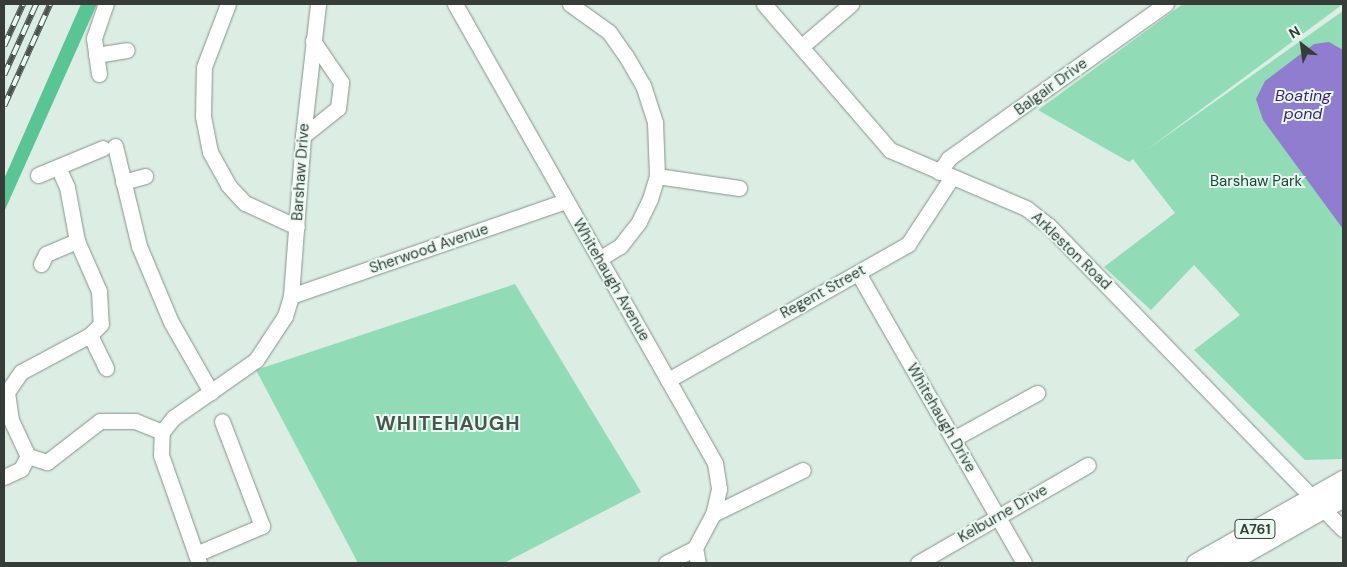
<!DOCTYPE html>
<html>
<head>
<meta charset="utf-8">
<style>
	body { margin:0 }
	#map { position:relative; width:1347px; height:567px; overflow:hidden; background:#dcede4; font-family:"DM Sans",sans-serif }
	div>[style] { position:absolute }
	.green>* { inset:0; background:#91dbb6 }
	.forest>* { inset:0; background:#59c595 }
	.water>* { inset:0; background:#907dd0 }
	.roads { filter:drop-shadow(0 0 1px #84948b) drop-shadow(0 0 1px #84948b) }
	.minor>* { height:15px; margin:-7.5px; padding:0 7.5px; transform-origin:7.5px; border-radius:7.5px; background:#fff }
	.major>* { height:19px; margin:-9.5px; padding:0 9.5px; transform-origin:9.5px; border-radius:9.5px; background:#fff }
	.rail>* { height:5.5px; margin-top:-2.75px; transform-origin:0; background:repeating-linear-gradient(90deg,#e9fbf1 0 11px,#4b534f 0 22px); box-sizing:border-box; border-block:1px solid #4b534f }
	span { translate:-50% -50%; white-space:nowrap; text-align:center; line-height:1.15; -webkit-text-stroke:4px #e9fbf1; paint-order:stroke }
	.shield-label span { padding:1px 4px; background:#e9fbf1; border:1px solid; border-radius:4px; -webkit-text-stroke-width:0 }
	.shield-label { font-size:14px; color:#363d39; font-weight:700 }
	.street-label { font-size:15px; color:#363d39 }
	.park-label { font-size:15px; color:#194632 }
	.water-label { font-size:16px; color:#3f197c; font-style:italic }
	.district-label { font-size:20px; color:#47564e; font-weight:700; letter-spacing:1px }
	.frame { position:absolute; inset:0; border:5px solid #363d39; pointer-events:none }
	.north { position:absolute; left:1277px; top:20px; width:50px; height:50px; -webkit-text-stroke:4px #e9fbf1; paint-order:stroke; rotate:330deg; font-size:14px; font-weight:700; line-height:20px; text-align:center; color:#363d39 }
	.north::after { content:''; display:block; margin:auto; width:18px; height:22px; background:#363d39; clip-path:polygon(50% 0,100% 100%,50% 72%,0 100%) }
</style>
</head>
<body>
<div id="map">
	<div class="green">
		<div style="clip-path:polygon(1183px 4px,1343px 4px,1145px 151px,1343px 11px,1343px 459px,1305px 460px,1194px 350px,1240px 315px,1194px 265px,1151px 310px,1104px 267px,1175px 213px,1133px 159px,1129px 162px,1038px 110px)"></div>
		<div style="clip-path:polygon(515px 284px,641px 492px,504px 563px,358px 563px,256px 370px)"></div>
	</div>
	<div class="forest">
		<div style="clip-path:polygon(81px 4px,97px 4px,4px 212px,4px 179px)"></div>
	</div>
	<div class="water">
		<div style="clip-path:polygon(1329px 42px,1343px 50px,1343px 229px,1263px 120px,1256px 99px,1265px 81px,1314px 44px)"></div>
	</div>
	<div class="roads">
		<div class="minor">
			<div style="left:228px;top:4px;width:67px;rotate:110.9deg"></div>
			<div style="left:204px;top:67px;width:49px;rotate:91.2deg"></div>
			<div style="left:203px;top:116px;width:37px;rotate:79deg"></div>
			<div style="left:210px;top:152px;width:38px;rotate:61deg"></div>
			<div style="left:228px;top:185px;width:25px;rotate:47deg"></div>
			<div style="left:245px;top:203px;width:57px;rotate:24.8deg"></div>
			<div style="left:455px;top:4px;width:528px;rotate:60.47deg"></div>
			<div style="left:715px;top:463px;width:26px;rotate:81deg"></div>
			<div style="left:719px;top:489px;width:26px;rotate:103deg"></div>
			<div style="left:713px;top:514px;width:38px;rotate:118deg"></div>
			<div style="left:695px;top:548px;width:15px;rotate:79deg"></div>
			<div style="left:570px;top:4px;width:48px;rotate:35.7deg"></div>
			<div style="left:609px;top:32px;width:29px;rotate:55deg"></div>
			<div style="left:626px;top:56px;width:34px;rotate:60deg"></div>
			<div style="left:643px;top:85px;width:40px;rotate:72deg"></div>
			<div style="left:655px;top:123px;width:53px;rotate:87.8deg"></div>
			<div style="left:657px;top:176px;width:24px;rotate:107deg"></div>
			<div style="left:650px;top:199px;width:25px;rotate:116deg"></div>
			<div style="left:639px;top:222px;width:31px;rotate:128deg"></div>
			<div style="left:620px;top:246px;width:22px;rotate:148deg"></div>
			<div style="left:764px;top:4px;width:193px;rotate:49.2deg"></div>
			<div style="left:890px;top:150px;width:148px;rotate:23.1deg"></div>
			<div style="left:1026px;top:208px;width:29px;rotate:38deg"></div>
			<div style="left:1049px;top:226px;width:422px;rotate:45.9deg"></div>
			<div style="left:802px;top:46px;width:65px;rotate:-40.6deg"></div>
			<div style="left:96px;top:55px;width:31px;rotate:-9deg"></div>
			<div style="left:99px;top:74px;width:36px;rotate:-98deg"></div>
			<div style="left:94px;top:38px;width:36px;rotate:-71deg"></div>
			<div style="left:303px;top:136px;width:45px;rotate:-38.7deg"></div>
			<div style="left:338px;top:108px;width:26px;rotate:-83deg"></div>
			<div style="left:341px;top:82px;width:50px;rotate:-124.3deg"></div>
			<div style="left:115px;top:146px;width:103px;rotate:76.5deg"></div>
			<div style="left:139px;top:246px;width:82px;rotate:67.2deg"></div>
			<div style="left:171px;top:322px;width:81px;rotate:60.3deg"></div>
			<div style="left:58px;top:167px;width:22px;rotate:66deg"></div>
			<div style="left:67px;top:187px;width:55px;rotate:79.5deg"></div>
			<div style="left:77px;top:241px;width:55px;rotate:66.3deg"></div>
			<div style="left:99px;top:291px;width:33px;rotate:87deg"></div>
			<div style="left:101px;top:324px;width:16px;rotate:135deg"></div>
			<div style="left:90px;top:335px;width:78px;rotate:151.8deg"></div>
			<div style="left:21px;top:372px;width:24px;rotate:125deg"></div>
			<div style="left:7px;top:392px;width:28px;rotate:82deg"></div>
			<div style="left:11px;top:420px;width:40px;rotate:65deg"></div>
			<div style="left:28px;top:456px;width:20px;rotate:18deg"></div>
			<div style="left:47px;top:462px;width:67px;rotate:-37.7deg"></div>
			<div style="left:100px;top:421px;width:35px"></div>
			<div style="left:135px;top:421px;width:29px;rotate:22deg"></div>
			<div style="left:939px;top:172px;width:17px;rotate:-54deg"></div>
			<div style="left:949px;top:158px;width:266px;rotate:-35.4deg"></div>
			<div style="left:38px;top:175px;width:70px;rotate:-22.6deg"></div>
			<div style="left:657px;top:176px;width:83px;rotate:8.3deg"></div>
			<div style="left:123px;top:182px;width:23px;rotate:-15deg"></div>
			<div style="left:41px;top:264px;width:11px;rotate:-63deg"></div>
			<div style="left:46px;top:254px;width:34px;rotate:-23deg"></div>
			<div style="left:858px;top:273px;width:334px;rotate:60.2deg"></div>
			<div style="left:291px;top:296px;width:291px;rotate:-19.1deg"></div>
			<div style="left:90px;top:335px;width:37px;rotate:64deg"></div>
			<div style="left:668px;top:380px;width:276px;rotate:-29.5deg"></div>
			<div style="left:908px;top:244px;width:80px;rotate:-56.7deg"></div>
			<div style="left:953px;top:439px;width:96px;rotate:-28.7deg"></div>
			<div style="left:4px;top:477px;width:19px;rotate:-25deg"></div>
			<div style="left:21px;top:469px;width:15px;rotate:-62deg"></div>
			<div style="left:713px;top:514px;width:100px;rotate:-26.1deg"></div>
			<div style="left:196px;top:554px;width:72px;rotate:-23deg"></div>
			<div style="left:262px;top:526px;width:112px;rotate:-110.9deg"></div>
			<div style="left:199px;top:563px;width:114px;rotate:-109.4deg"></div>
			<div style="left:161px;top:455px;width:23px;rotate:-88deg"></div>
			<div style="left:162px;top:432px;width:18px;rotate:-52deg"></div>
			<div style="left:173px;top:418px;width:101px;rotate:-34.9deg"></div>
			<div style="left:256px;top:360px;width:53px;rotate:-56.6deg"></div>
			<div style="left:285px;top:316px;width:21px;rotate:-73deg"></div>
			<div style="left:291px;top:296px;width:160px;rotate:-85.7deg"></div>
			<div style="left:303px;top:136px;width:133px;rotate:-83.5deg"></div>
			<div style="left:666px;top:563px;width:33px;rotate:-27deg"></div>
			<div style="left:918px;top:563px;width:196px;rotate:-30deg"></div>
		</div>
		<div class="major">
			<div style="left:1196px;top:563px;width:169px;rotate:-29.5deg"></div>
			<div style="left:1227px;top:563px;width:133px;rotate:-29.6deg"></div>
		</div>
	</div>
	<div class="rail">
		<div style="left:4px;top:46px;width:46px;rotate:-65.7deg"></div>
		<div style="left:4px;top:75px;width:78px;rotate:-65.7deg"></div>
		<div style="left:4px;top:106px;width:112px;rotate:-65.7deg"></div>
	</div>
	<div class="shield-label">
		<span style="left:1255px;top:529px">A761</span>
	</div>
	<div class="street-label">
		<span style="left:1051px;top:87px;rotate:-36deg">Balgair Drive</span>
		<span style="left:301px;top:172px;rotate:-86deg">Barshaw Drive</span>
		<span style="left:429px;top:249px;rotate:-19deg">Sherwood Avenue</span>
		<span style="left:1071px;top:251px;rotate:44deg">Arkleston Road</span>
		<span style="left:611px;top:280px;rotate:60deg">Whitehaugh Avenue</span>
		<span style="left:823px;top:292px;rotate:-29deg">Regent Street</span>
		<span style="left:941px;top:418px;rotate:60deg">Whitehaugh Drive</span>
		<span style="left:1003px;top:514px;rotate:-30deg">Kelburne Drive</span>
	</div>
	<div class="park-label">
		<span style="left:1256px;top:182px">Barshaw Park</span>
	</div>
	<div class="water-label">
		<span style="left:1303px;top:105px">Boating<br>pond</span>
	</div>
	<div class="district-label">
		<span style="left:448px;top:423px">WHITEHAUGH</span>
	</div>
	<div class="frame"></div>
	<div class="north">N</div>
</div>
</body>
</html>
